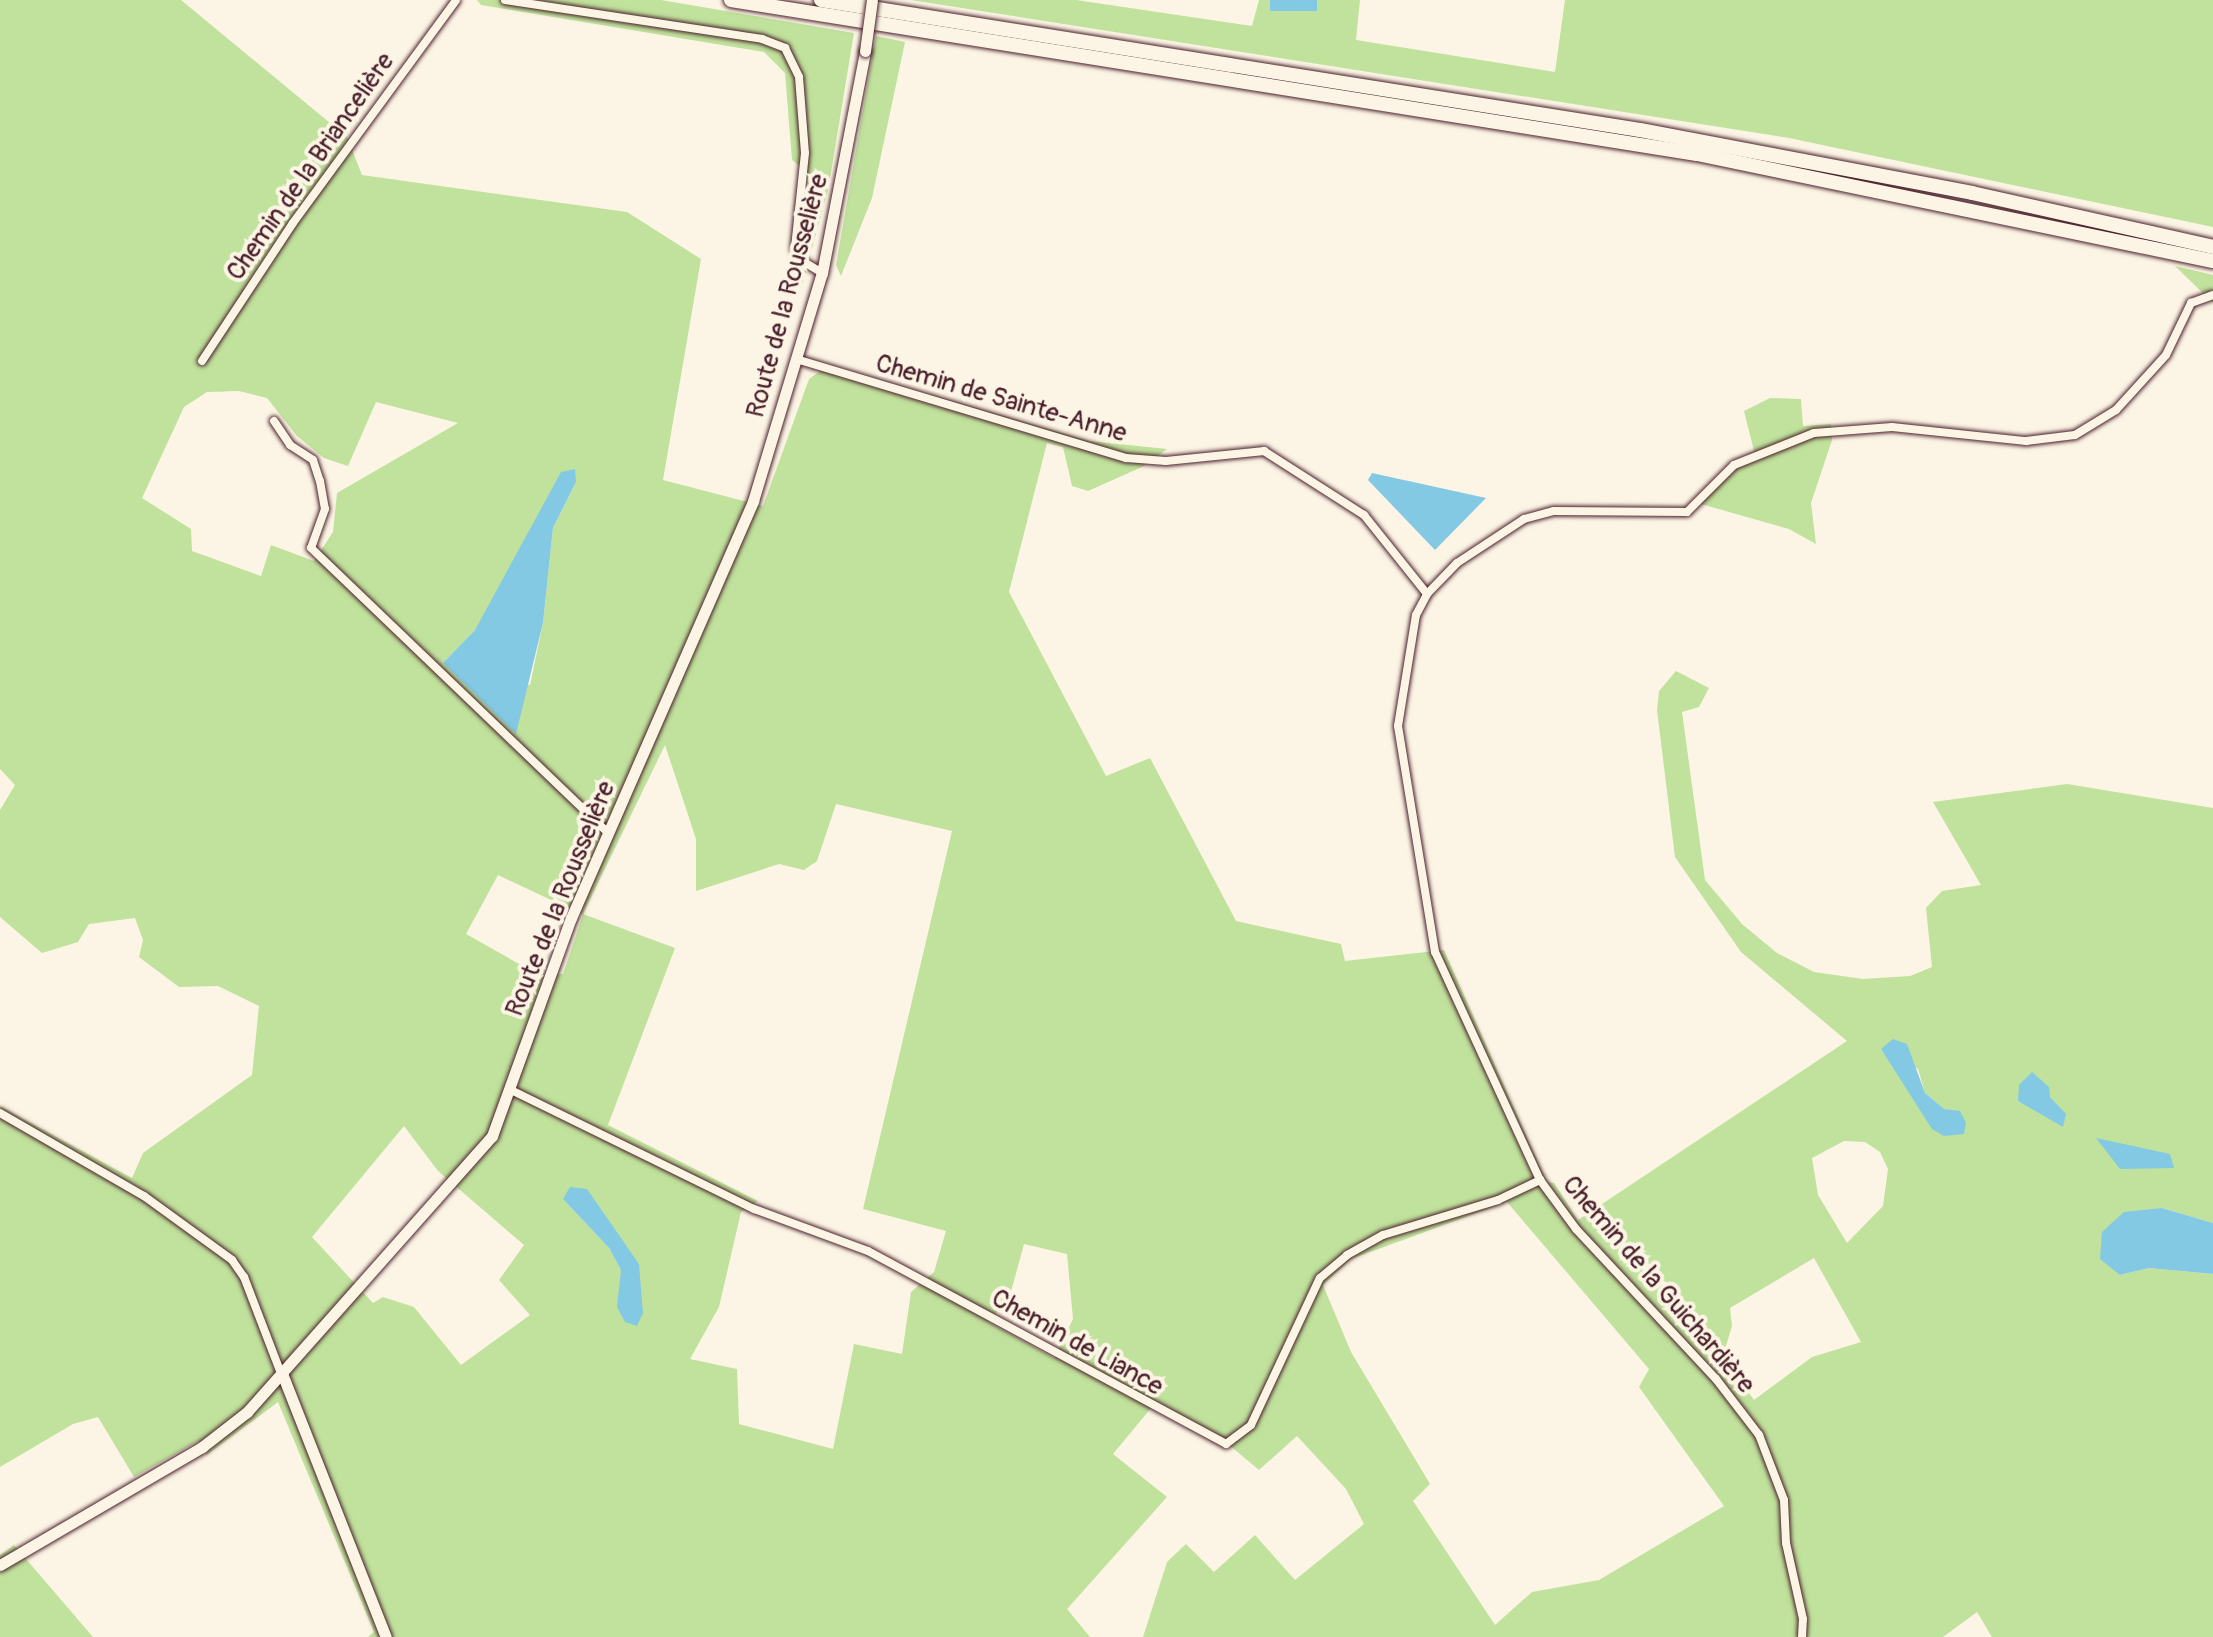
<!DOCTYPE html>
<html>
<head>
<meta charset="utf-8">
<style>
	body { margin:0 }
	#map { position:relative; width:2213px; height:1637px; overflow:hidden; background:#fcf5e5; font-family:Pangolin,sans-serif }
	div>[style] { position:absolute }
	.green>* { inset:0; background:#c0e29c }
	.water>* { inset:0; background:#83c9e4; transform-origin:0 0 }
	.roads { filter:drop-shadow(0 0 2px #4a1f2b) drop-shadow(0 0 2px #4a1f2b) }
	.street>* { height:8px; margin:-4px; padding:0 4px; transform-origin:4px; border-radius:4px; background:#fcf5e5 }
	.secondary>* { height:11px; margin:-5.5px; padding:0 5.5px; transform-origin:5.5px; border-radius:5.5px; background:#fcf5e5 }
	.highway>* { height:14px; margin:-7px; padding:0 7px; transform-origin:7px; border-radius:7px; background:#fcf5e5 }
	.bridges { filter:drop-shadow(0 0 2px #4a1f2b) drop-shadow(0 0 2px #4a1f2b) }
	.secondary-bridge>* { height:11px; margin:-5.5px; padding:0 5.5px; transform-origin:5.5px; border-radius:5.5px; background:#fcf5e5 }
	span { translate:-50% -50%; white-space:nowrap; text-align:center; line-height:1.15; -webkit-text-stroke:8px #fcf5e5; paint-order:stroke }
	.street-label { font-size:26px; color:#4a1f2b }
</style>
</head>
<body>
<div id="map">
	<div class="green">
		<div style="clip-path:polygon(evenodd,0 0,181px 0,347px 137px,362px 175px,627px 212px,701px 259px,663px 480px,763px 506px,809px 379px,828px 365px,1090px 441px,1167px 449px,1142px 467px,1088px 491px,1072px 486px,1063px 447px,1047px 443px,1009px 592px,1106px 776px,1150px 758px,1236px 921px,1341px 944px,1345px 961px,1444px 950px,1547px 1182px,1554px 1183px,1578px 1220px,1847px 1041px,1741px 952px,1675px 857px,1657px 710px,1659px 691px,1676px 671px,1709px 688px,1699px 707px,1682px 712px,1705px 880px,1742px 924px,1777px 953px,1814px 972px,1863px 979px,1910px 976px,1932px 967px,1926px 908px,1942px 891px,1981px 885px,1933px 802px,2067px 784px,2213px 808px,2213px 1223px,2162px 1208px,2120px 1275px,2149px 1268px,2213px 1274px,2213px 1637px,1992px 1637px,1977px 1612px,1943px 1637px,1143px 1637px,1167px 1562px,1186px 1544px,1214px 1572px,1255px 1535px,1295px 1580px,1364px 1524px,1346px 1489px,1297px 1436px,1259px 1470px,1222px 1439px,1156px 1402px,1113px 1454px,1167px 1497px,1067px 1609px,1090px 1637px,368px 1637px,374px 1632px,278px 1402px,207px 1455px,198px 1441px,134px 1477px,98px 1417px,73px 1424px,0 1467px,0 1106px,132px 1178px,143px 1153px,252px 1075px,259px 1006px,218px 986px,179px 987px,139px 957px,143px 940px,135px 918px,89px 924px,78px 942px,42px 953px,0 917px,0 810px,15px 785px,0 769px,0 0,239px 391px,267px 398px,297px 436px,324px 458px,348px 466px,376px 402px,458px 423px,337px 493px,333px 532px,314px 561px,271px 545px,261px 576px,192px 551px,191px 529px,142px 498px,184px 407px,207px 392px,239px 391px,0 0,576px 482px,553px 528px,543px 623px,530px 685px,443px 663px,475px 630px,576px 482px,0 0,665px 745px,696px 839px,696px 891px,779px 864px,804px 870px,817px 861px,836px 804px,952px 831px,863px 1209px,946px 1231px,934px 1272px,911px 1292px,902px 1354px,854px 1344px,833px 1449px,739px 1424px,737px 1369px,690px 1359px,719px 1307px,741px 1212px,758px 1201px,608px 1125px,675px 948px,583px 914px,665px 745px,0 0,498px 875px,583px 915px,563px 974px,537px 974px,466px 934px,498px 875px,0 0,1881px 1049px,1918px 1069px,1925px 1093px,1944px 1109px,1895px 1070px,1881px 1049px,0 0,404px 1126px,438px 1171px,524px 1245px,499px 1280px,530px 1315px,461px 1365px,414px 1307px,383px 1297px,373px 1303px,312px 1237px,404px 1126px,0 0,1844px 1141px,1865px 1142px,1880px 1152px,1888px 1169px,1883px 1206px,1847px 1243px,1818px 1195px,1812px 1158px,1844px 1141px,0 0,563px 1199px,639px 1264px,621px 1313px,621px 1270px,609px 1248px,563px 1199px,0 0,1507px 1202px,1649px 1369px,1639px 1387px,1724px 1506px,1599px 1580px,1532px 1592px,1495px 1625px,1413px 1501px,1430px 1484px,1351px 1352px,1323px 1285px,1351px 1259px,1507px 1202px,0 0,1024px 1244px,1067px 1254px,1073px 1319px,1054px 1358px,988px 1322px,1009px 1299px,1024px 1244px,0 0,1814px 1258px,1861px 1342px,1812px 1357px,1754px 1400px,1723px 1356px,1732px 1326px,1730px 1308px,1814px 1258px)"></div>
		<div style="clip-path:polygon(477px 0,661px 0,854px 33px,828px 190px,801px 289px,809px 174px,792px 160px,785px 73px,764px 52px,481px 5px)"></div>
		<div style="clip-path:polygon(911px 0,1076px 0,1252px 26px,1259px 0,1360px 0,1356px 40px,1555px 72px,1565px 0,2213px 0,2213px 227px,1789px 138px)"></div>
		<div style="clip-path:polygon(876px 36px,905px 42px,872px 198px,841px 276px,836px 265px)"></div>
		<div style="clip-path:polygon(2175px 266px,2213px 275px,2213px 303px,2212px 302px)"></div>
		<div style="clip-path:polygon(1770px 398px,1801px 399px,1803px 426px,1831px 424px,1832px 440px,1811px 503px,1816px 544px,1789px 529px,1701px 504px,1727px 467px,1754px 451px,1744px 411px)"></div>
		<div style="clip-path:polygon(14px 1545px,93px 1637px,0 1637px,0 1555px)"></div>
	</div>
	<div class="water">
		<div style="left:1270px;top:0;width:47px;height:11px"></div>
		<div style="clip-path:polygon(575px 469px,576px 482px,553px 528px,543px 623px,516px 734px,443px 663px,475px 630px,561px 472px)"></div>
		<div style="clip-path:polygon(1372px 473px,1486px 498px,1435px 550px,1368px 480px)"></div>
		<div style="clip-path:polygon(1893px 1039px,1907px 1044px,1925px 1093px,1944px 1109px,1960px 1111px,1966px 1123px,1964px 1134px,1944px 1136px,1932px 1129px,1881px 1049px)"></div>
		<div style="clip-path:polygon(2032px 1072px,2049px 1087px,2050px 1097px,2066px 1114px,2063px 1127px,2018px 1101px,2019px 1085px)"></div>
		<div style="clip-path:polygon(2096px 1138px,2170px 1154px,2174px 1168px,2120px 1169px)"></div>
		<div style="clip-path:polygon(570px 1187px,587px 1189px,639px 1264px,643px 1313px,637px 1326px,625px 1322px,617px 1307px,621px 1270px,609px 1248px,563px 1199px)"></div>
		<div style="clip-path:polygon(2162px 1208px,2213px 1223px,2213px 1274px,2149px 1268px,2120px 1275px,2100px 1259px,2102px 1232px,2124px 1212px)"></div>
	</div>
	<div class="roads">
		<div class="street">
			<div style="left:505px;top:0;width:260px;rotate:8.6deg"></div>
			<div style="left:762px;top:39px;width:25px;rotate:21deg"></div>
			<div style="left:785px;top:48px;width:32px;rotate:64deg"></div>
			<div style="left:799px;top:77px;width:76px;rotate:85.5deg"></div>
			<div style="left:805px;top:153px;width:96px;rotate:96deg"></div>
			<div style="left:795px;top:248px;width:12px;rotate:70deg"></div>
			<div style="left:799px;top:259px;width:27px;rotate:31deg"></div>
			<div style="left:796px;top:359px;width:345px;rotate:16.7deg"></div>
			<div style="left:1126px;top:458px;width:40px;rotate:4.3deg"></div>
			<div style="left:1166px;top:461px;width:99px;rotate:-5.8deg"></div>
			<div style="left:1264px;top:451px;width:119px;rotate:32.6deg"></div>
			<div style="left:1364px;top:515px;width:101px;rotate:51.4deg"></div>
			<div style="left:202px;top:361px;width:165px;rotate:-56.6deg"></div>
			<div style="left:293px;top:223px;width:276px;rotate:-53.8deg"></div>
			<div style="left:274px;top:421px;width:29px;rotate:56deg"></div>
			<div style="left:290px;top:445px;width:27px;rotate:33deg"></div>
			<div style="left:313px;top:460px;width:22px;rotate:72deg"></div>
			<div style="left:320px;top:481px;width:28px;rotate:80deg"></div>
			<div style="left:325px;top:509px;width:41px;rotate:109.7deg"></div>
			<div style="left:311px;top:548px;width:413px;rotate:43.8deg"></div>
			<div style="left:511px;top:1090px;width:271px;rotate:26.1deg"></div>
			<div style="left:754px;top:1209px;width:121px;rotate:20.2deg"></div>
			<div style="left:868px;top:1251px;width:407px;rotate:28.3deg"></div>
			<div style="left:1226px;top:1444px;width:31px;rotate:-37deg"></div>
			<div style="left:1251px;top:1425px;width:162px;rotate:-64.9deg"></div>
			<div style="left:1320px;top:1278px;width:35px;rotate:-40deg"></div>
			<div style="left:1347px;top:1255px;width:41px;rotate:-29.1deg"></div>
			<div style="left:1383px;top:1235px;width:120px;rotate:-16.9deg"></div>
			<div style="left:1498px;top:1200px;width:47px;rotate:-25.5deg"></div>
			<div style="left:0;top:1113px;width:166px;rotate:30deg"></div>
			<div style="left:144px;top:1196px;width:109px;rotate:36deg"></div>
			<div style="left:232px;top:1260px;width:21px;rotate:55deg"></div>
			<div style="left:244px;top:1277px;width:106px;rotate:69deg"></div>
			<div style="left:1802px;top:1637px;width:18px;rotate:-87deg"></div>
			<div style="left:1803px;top:1619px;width:78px;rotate:-102.6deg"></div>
			<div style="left:1786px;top:1543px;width:43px;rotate:-92.7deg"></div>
			<div style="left:1784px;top:1500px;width:70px;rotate:-111deg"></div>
			<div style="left:1759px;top:1435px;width:71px;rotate:-127.5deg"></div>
			<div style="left:1716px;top:1379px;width:205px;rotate:-133deg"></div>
			<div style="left:1576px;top:1229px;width:61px;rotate:-126.3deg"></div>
			<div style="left:1540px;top:1180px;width:251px;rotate:-114.7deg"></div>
			<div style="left:1435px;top:952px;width:229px;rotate:-99.3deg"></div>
			<div style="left:1398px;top:726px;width:112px;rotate:-80.8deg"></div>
			<div style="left:1416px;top:615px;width:24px;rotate:-62deg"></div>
			<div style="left:1427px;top:594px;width:43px;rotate:-45.9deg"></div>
			<div style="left:1457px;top:563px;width:80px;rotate:-33.3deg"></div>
			<div style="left:1524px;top:519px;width:31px;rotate:-15deg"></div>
			<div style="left:1554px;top:511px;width:133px;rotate:0.4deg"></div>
			<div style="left:1687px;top:512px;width:66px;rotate:-45deg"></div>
			<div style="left:1734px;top:465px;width:86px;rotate:-21.8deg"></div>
			<div style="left:1814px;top:433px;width:78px;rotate:-4.4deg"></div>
			<div style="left:1892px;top:427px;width:135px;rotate:6deg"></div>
			<div style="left:2026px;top:441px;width:49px;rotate:-7deg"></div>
			<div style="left:2075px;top:435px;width:48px;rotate:-31.4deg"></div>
			<div style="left:2116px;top:410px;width:74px;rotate:-47.7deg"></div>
			<div style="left:2166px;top:355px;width:58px;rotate:-64.3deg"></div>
			<div style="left:2191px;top:303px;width:23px;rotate:-20deg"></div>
		</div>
		<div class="secondary">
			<div style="left:283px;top:1376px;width:281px;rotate:68.5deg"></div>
			<div style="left:0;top:1565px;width:234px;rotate:-30.3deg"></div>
			<div style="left:202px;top:1447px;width:57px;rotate:-37.9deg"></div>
			<div style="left:247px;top:1412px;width:369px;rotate:-48.4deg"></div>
			<div style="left:492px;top:1136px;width:232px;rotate:-70.1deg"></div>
			<div style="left:571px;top:918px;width:455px;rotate:-66.4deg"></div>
			<div style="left:753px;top:501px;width:238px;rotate:-73.2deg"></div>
			<div style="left:822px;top:273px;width:226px;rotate:-79deg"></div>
		</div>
		<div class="highway">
			<div style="left:731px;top:0;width:978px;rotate:9.06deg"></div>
			<div style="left:1697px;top:154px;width:527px;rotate:11.72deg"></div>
			<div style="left:821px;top:0;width:829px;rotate:9.02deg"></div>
			<div style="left:1640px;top:130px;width:338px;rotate:10.7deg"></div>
			<div style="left:1972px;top:193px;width:247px;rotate:12.6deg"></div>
		</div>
	</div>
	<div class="bridges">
		<div class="secondary-bridge">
			<div style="left:865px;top:51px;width:51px;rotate:-82.2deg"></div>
		</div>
	</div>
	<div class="street-label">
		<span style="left:311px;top:167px;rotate:-55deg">Chemin de la Briancelière</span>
		<span style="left:788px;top:296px;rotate:-75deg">Route de la Rousselière</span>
		<span style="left:1001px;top:399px;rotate:16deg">Chemin de Sainte-Anne</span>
		<span style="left:561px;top:899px;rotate:-68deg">Route de la Rousselière</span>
		<span style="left:1658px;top:1285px;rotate:49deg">Chemin de la Guichardière</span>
		<span style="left:1077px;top:1343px;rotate:29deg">Chemin de Liance</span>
	</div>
</div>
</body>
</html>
